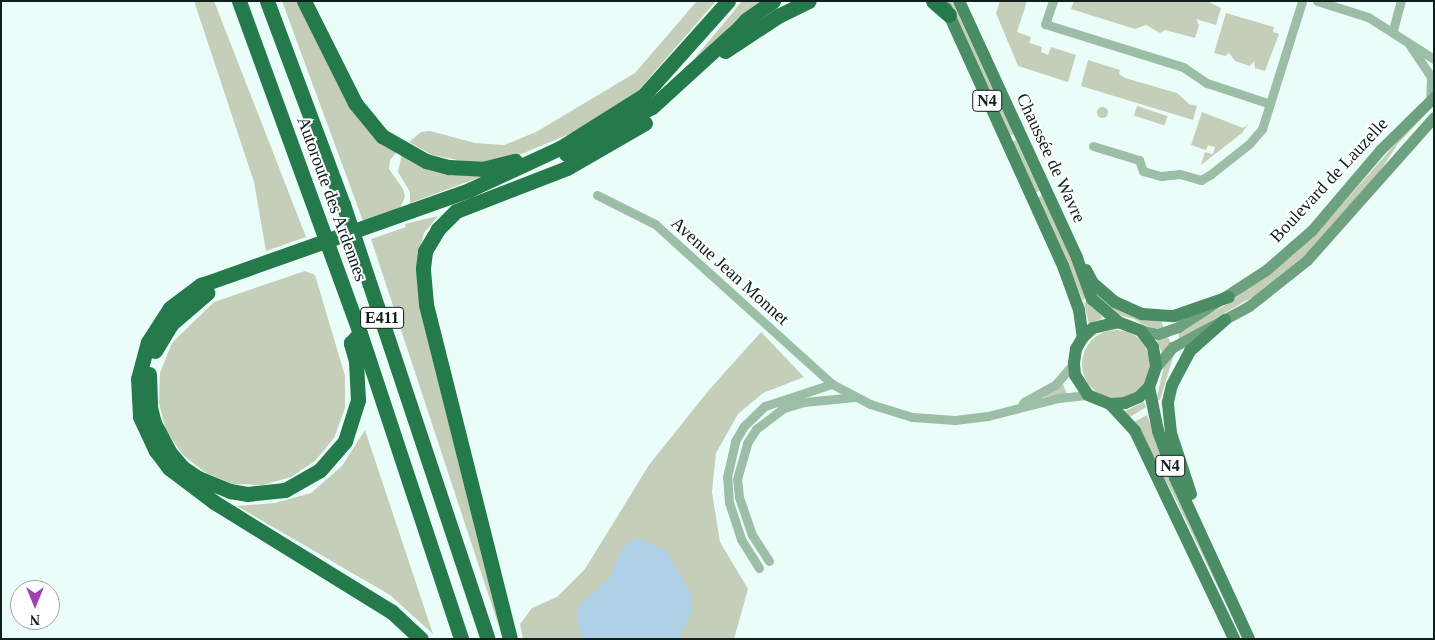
<!DOCTYPE html>
<html>
<head>
<meta charset="utf-8">
<style>
	body { margin:0 }
	#map { position:relative; width:1435px; height:640px; overflow:hidden; background:#ebfdf9; font-family:Georgia,serif }
	div>[style] { position:absolute }
	.green>* { inset:0; background:#c4ceb9; transform-origin:0 0 }
	.round { border-radius:50% }
	.water>* { inset:0; background:#b0d2e9 }
	.street>* { height:9px; margin:-4.5px; padding:0 4.5px; transform-origin:4.5px; border-radius:4.5px; background:#9cbea7 }
	.secondary>* { height:11px; margin:-5.5px; padding:0 5.5px; transform-origin:5.5px; border-radius:5.5px; background:#6ea180 }
	.primary>* { height:12px; margin:-6px; padding:0 6px; transform-origin:6px; border-radius:6px; background:#4a8c64 }
	.highway>* { height:15px; margin:-7.5px; padding:0 7.5px; transform-origin:7.5px; border-radius:7.5px; background:#257a4c }
	span { translate:-50% -50%; white-space:nowrap; text-align:center; line-height:1.15; -webkit-text-stroke:4px #fff; paint-order:stroke }
	.shield-label span { padding:1px 4px; background:#fff; border:1px solid; border-radius:4px; -webkit-text-stroke-width:0 }
	.shield-label { font-size:16px; color:#0e1f1c; font-weight:700 }
	.street-label { font-size:18px; color:#0e1f1c }
	.frame { position:absolute; inset:0; border:2px solid #0e1f1c; pointer-events:none }
	.north { position:absolute; left:10px; top:580px; width:50px; height:50px; box-sizing:border-box; background:#fff; border:1px solid #9fa5a4; border-radius:50%; rotate:180deg; font-size:14px; font-weight:700; line-height:20px; text-align:center; color:#0e1f1c }
	.north::after { content:''; display:block; margin:auto; width:18px; height:22px; background:#9b43af; clip-path:polygon(50% 0,100% 100%,50% 72%,0 100%) }
</style>
</head>
<body>
<div id="map">
	<div class="green">
		<div style="clip-path:polygon(194px 1px,214px 1px,306px 237px,266px 251px,254px 182px)"></div>
		<div style="clip-path:polygon(282px 1px,300px 1px,346px 93px,398px 150px,390px 160px,389px 169px,403px 189px,405px 197px,400px 208px,363px 221px)"></div>
		<div style="clip-path:polygon(697px 1px,716px 1px,638px 91px,574px 132px,512px 158px,473px 163px,432px 155px,409px 142px,421px 132px,430px 131px,475px 143px,504px 145px,536px 132px,635px 73px)"></div>
		<div style="clip-path:polygon(742px 1px,768px 1px,694px 59px,724px 23px)"></div>
		<div style="clip-path:polygon(946px 1px,952px 1px,1014px 134px,1008px 136px)"></div>
		<div style="clip-path:polygon(1000px 1px,1027px 1px,1017px 32px,1031px 37px,1029px 43px,1042px 47px,1041px 52px,1048px 55px,1051px 47px,1076px 55px,1068px 82px,1018px 66px,996px 13px)"></div>
		<div style="clip-path:polygon(1074px 1px,1207px 1px,1221px 8px,1216px 25px,1196px 19px,1199px 25px,1195px 38px,1165px 30px,1160px 33px,1146px 25px,1135px 29px,1071px 9px)"></div>
		<div style="clip-path:polygon(1226px 13px,1274px 27px,1273px 32px,1279px 34px,1265px 71px,1255px 68px,1254px 61px,1250px 66px,1235px 61px,1229px 53px,1225px 56px,1214px 53px)"></div>
		<div style="clip-path:polygon(1088px 60px,1120px 70px,1119px 74px,1125px 78px,1177px 93px,1189px 104px,1197px 106px,1193px 120px,1081px 86px)"></div>
		<div style="clip-path:polygon(1434px 100px,1434px 105px,1397px 145px,1377px 176px,1310px 251px,1254px 296px,1180px 339px,1177px 331px,1224px 306px,1293px 255px,1332px 216px)"></div>
		<div style="left:1137px;top:106px;width:32px;height:10px;rotate:18deg"></div>
		<div class="round" style="left:1096.5px;top:106.5px;width:11px;height:11px"></div>
		<div style="clip-path:polygon(1202px 112px,1243px 128px,1248px 124px,1242px 133px,1201px 165px,1205px 152px,1213px 154px,1215px 147px,1208px 145px,1206px 150px,1191px 145px)"></div>
		<div style="left:1016px;top:140px;width:56px;height:6px;rotate:65deg"></div>
		<div style="clip-path:polygon(402px 154px,499px 170px,413px 202px,404px 209px,410px 203px,410px 192px,398px 172px)"></div>
		<div style="clip-path:polygon(1042px 195px,1089px 297px,1083px 300px,1037px 198px)"></div>
		<div style="clip-path:polygon(438px 216px,424px 233px,418px 256px,503px 639px,371px 239px,406px 227px,405px 224px)"></div>
		<div style="clip-path:polygon(305px 271px,315px 275px,345px 376px,345px 408px,334px 438px,315px 461px,291px 477px,263px 485px,233px 484px,206px 473px,183px 455px,166px 431px,159px 403px,160px 373px,172px 343px,214px 302px)"></div>
		<div style="clip-path:polygon(1093px 287px,1161px 320px,1164px 329px,1147px 327px,1134px 319px,1112px 313px,1098px 299px)"></div>
		<div style="clip-path:polygon(1090px 301px,1103px 318px,1089px 324px,1084px 303px)"></div>
		<div class="round" style="left:1082px;top:330px;width:68px;height:68px"></div>
		<div style="clip-path:polygon(761px 332px,804px 377px,763px 393px,738px 414px,716px 453px,712px 492px,720px 542px,748px 589px,734px 639px,523px 639px,520px 624px,532px 608px,557px 597px,585px 569px,649px 465px,709px 390px)"></div>
		<div style="clip-path:polygon(1167px 336px,1172px 344px,1162px 353px,1156px 338px)"></div>
		<div style="clip-path:polygon(1175px 351px,1160px 400px,1156px 401px,1164px 366px)"></div>
		<div style="clip-path:polygon(1063px 384px,1067px 394px,1044px 397px,1045px 395px)"></div>
		<div style="clip-path:polygon(1144px 402px,1146px 407px,1130px 417px,1125px 411px)"></div>
		<div style="clip-path:polygon(1147px 415px,1168px 477px,1243px 639px,1175px 498px,1134px 422px)"></div>
		<div style="clip-path:polygon(365px 430px,433px 634px,390px 595px,237px 506px,275px 503px,311px 493px,342px 466px)"></div>
	</div>
	<div class="water">
		<div style="clip-path:polygon(636px 537px,666px 551px,691px 593px,691px 614px,678px 639px,583px 639px,576px 615px,581px 604px,610px 577px,622px 548px)"></div>
	</div>
	<div class="street">
		<div style="left:1053px;top:1px;width:24px;rotate:109deg"></div>
		<div style="left:1045px;top:24px;width:145px;rotate:17.3deg"></div>
		<div style="left:1183px;top:67px;width:29px;rotate:34deg"></div>
		<div style="left:1207px;top:83px;width:66px;rotate:18.4deg"></div>
		<div style="left:1317px;top:1px;width:53px;rotate:17.4deg"></div>
		<div style="left:1368px;top:17px;width:78px;rotate:32.5deg"></div>
		<div style="left:1393px;top:30px;width:30px;rotate:-75deg"></div>
		<div style="left:1409px;top:44px;width:40px;rotate:56deg"></div>
		<div style="left:1431px;top:77px;width:23px;rotate:92deg"></div>
		<div style="left:1093px;top:146px;width:48px;rotate:16.9deg"></div>
		<div style="left:1139px;top:160px;width:12px;rotate:70deg"></div>
		<div style="left:1143px;top:171px;width:19px;rotate:16deg"></div>
		<div style="left:1161px;top:176px;width:19px;rotate:-6deg"></div>
		<div style="left:1180px;top:174px;width:22px;rotate:16deg"></div>
		<div style="left:1201px;top:180px;width:12px;rotate:-31deg"></div>
		<div style="left:1211px;top:174px;width:48px;rotate:-38.3deg"></div>
		<div style="left:1249px;top:144px;width:20px;rotate:-49deg"></div>
		<div style="left:1262px;top:129px;width:134px;rotate:-72.6deg"></div>
		<div style="left:597px;top:195px;width:65px;rotate:26.6deg"></div>
		<div style="left:655px;top:224px;width:239px;rotate:42.1deg"></div>
		<div style="left:832px;top:384px;width:43px;rotate:27.8deg"></div>
		<div style="left:870px;top:404px;width:44px;rotate:17.2deg"></div>
		<div style="left:912px;top:417px;width:43px;rotate:4deg"></div>
		<div style="left:955px;top:420px;width:33px;rotate:-7deg"></div>
		<div style="left:988px;top:416px;width:72px;rotate:-14.4deg"></div>
		<div style="left:1058px;top:398px;width:30px;rotate:-6deg"></div>
		<div style="left:1021px;top:407px;width:6px;rotate:-59deg"></div>
		<div style="left:1024px;top:402px;width:35px;rotate:-29deg"></div>
		<div style="left:1055px;top:385px;width:29px;rotate:-49deg"></div>
		<div style="left:769px;top:561px;width:31px;rotate:-123deg"></div>
		<div style="left:752px;top:535px;width:40px;rotate:-108.9deg"></div>
		<div style="left:739px;top:497px;width:18px;rotate:-96deg"></div>
		<div style="left:737px;top:479px;width:37px;rotate:-74deg"></div>
		<div style="left:747px;top:443px;width:17px;rotate:-57deg"></div>
		<div style="left:756px;top:429px;width:35px;rotate:-37deg"></div>
		<div style="left:784px;top:408px;width:21px;rotate:-17deg"></div>
		<div style="left:804px;top:402px;width:51px;rotate:-5.6deg"></div>
		<div style="left:759px;top:568px;width:34px;rotate:-122deg"></div>
		<div style="left:741px;top:539px;width:38px;rotate:-108deg"></div>
		<div style="left:729px;top:503px;width:26px;rotate:-94deg"></div>
		<div style="left:727px;top:477px;width:37px;rotate:-77deg"></div>
		<div style="left:735px;top:441px;width:17px;rotate:-59deg"></div>
		<div style="left:744px;top:426px;width:29px;rotate:-44deg"></div>
		<div style="left:765px;top:406px;width:71px;rotate:-18.2deg"></div>
	</div>
	<div class="secondary">
		<div style="left:1141px;top:331px;width:17px;rotate:10deg"></div>
		<div style="left:1158px;top:334px;width:21px;rotate:-19deg"></div>
		<div style="left:1178px;top:327px;width:105px;rotate:-32.9deg"></div>
		<div style="left:1266px;top:270px;width:61px;rotate:-41deg"></div>
		<div style="left:1312px;top:230px;width:105px;rotate:-49.6deg"></div>
		<div style="left:1380px;top:150px;width:76px;rotate:-44.5deg"></div>
		<div style="left:1156px;top:367px;width:26px;rotate:-50deg"></div>
		<div style="left:1173px;top:347px;width:86px;rotate:-28.3deg"></div>
		<div style="left:1249px;top:306px;width:74px;rotate:-38.4deg"></div>
		<div style="left:1307px;top:260px;width:191px;rotate:-48.4deg"></div>
	</div>
	<div class="primary">
		<div style="left:959px;top:1px;width:283px;rotate:65.3deg"></div>
		<div style="left:1077px;top:258px;width:44px;rotate:69.9deg"></div>
		<div style="left:1092px;top:299px;width:35px;rotate:41deg"></div>
		<div style="left:1118px;top:322px;width:25px;rotate:21deg"></div>
		<div style="left:1141px;top:331px;width:20px;rotate:53deg"></div>
		<div style="left:1153px;top:347px;width:20px;rotate:81deg"></div>
		<div style="left:1156px;top:367px;width:21px;rotate:109deg"></div>
		<div style="left:1149px;top:387px;width:14px;rotate:135deg"></div>
		<div style="left:1139px;top:397px;width:15px;rotate:157deg"></div>
		<div style="left:1125px;top:403px;width:15px;rotate:176deg"></div>
		<div style="left:1110px;top:404px;width:24px;rotate:-158deg"></div>
		<div style="left:1088px;top:395px;width:24px;rotate:-123deg"></div>
		<div style="left:1075px;top:375px;width:12px;rotate:-95deg"></div>
		<div style="left:1074px;top:363px;width:14px;rotate:-82deg"></div>
		<div style="left:1076px;top:349px;width:14px;rotate:-60deg"></div>
		<div style="left:1083px;top:337px;width:13px;rotate:-42deg"></div>
		<div style="left:1093px;top:328px;width:26px;rotate:-13deg"></div>
		<div style="left:946px;top:8px;width:283px;rotate:65.6deg"></div>
		<div style="left:1063px;top:266px;width:47px;rotate:70deg"></div>
		<div style="left:1079px;top:310px;width:27px;rotate:82deg"></div>
		<div style="left:1086px;top:270px;width:15px;rotate:62deg"></div>
		<div style="left:1093px;top:283px;width:29px;rotate:41deg"></div>
		<div style="left:1115px;top:302px;width:30px;rotate:24deg"></div>
		<div style="left:1142px;top:314px;width:32px;rotate:4deg"></div>
		<div style="left:1174px;top:316px;width:58px;rotate:-19.1deg"></div>
		<div style="left:1149px;top:387px;width:45px;rotate:78.4deg"></div>
		<div style="left:1158px;top:431px;width:50px;rotate:70.1deg"></div>
		<div style="left:1175px;top:478px;width:177px;rotate:65.3deg"></div>
		<div style="left:1110px;top:404px;width:37px;rotate:47deg"></div>
		<div style="left:1135px;top:431px;width:230px;rotate:64.5deg"></div>
		<div style="left:1191px;top:494px;width:64px;rotate:-108.2deg"></div>
		<div style="left:1171px;top:433px;width:31px;rotate:-96deg"></div>
		<div style="left:1168px;top:402px;width:17px;rotate:-77deg"></div>
		<div style="left:1172px;top:385px;width:38px;rotate:-62deg"></div>
		<div style="left:1190px;top:351px;width:47px;rotate:-41.5deg"></div>
	</div>
	<div class="highway">
		<div style="left:239px;top:1px;width:353px;rotate:70deg"></div>
		<div style="left:360px;top:333px;width:322px;rotate:71.7deg"></div>
		<div style="left:267px;top:1px;width:217px;rotate:69.5deg"></div>
		<div style="left:343px;top:204px;width:459px;rotate:71.6deg"></div>
		<div style="left:304px;top:1px;width:114px;rotate:63.4deg"></div>
		<div style="left:355px;top:103px;width:43px;rotate:50.7deg"></div>
		<div style="left:382px;top:136px;width:51px;rotate:29.6deg"></div>
		<div style="left:426px;top:161px;width:24px;rotate:15deg"></div>
		<div style="left:449px;top:167px;width:33px;rotate:3deg"></div>
		<div style="left:482px;top:169px;width:34px;rotate:-14deg"></div>
		<div style="left:933px;top:1px;width:21px;rotate:41deg"></div>
		<div style="left:725px;top:42px;width:30px;rotate:-46deg"></div>
		<div style="left:746px;top:20px;width:33px;rotate:-35deg"></div>
		<div style="left:725px;top:51px;width:64px;rotate:-33.4deg"></div>
		<div style="left:778px;top:16px;width:34px;rotate:-26deg"></div>
		<div style="left:566px;top:154px;width:98px;rotate:-28.7deg"></div>
		<div style="left:652px;top:107px;width:108px;rotate:-42.4deg"></div>
		<div style="left:155px;top:351px;width:31px;rotate:-59deg"></div>
		<div style="left:171px;top:324px;width:48px;rotate:-40.7deg"></div>
		<div style="left:149px;top:374px;width:33px;rotate:88deg"></div>
		<div style="left:150px;top:407px;width:16px;rotate:76deg"></div>
		<div style="left:154px;top:423px;width:34px;rotate:62deg"></div>
		<div style="left:170px;top:453px;width:20px;rotate:49deg"></div>
		<div style="left:183px;top:468px;width:18px;rotate:34deg"></div>
		<div style="left:198px;top:478px;width:35px;rotate:22deg"></div>
		<div style="left:230px;top:491px;width:17px;rotate:10deg"></div>
		<div style="left:247px;top:494px;width:38px;rotate:-6deg"></div>
		<div style="left:285px;top:490px;width:40px;rotate:-29.7deg"></div>
		<div style="left:320px;top:470px;width:38px;rotate:-49deg"></div>
		<div style="left:345px;top:441px;width:43px;rotate:-72.4deg"></div>
		<div style="left:358px;top:400px;width:39px;rotate:-93deg"></div>
		<div style="left:356px;top:361px;width:19px;rotate:-106deg"></div>
		<div style="left:351px;top:343px;width:13px;rotate:-48deg"></div>
		<div style="left:421px;top:639px;width:40px;rotate:-137deg"></div>
		<div style="left:392px;top:612px;width:209px;rotate:-148.3deg"></div>
		<div style="left:214px;top:502px;width:56px;rotate:-142.9deg"></div>
		<div style="left:169px;top:468px;width:21px;rotate:-127deg"></div>
		<div style="left:156px;top:451px;width:38px;rotate:-115deg"></div>
		<div style="left:140px;top:416px;width:37px;rotate:-93deg"></div>
		<div style="left:138px;top:379px;width:38px;rotate:-75deg"></div>
		<div style="left:148px;top:342px;width:40px;rotate:-57.1deg"></div>
		<div style="left:170px;top:308px;width:39px;rotate:-37deg"></div>
		<div style="left:201px;top:285px;width:284px;rotate:-19.5deg"></div>
		<div style="left:469px;top:190px;width:100px;rotate:-24.8deg"></div>
		<div style="left:560px;top:148px;width:99px;rotate:-32.2deg"></div>
		<div style="left:644px;top:95px;width:126px;rotate:-48.2deg"></div>
		<div style="left:510px;top:639px;width:345px;rotate:-104.1deg"></div>
		<div style="left:426px;top:304px;width:36px;rotate:-95deg"></div>
		<div style="left:423px;top:268px;width:17px;rotate:-83deg"></div>
		<div style="left:425px;top:251px;width:26px;rotate:-59deg"></div>
		<div style="left:438px;top:229px;width:25px;rotate:-45deg"></div>
		<div style="left:456px;top:211px;width:119px;rotate:-21.2deg"></div>
		<div style="left:567px;top:168px;width:90px;rotate:-30deg"></div>
	</div>
	<div class="shield-label">
		<span style="left:987px;top:101px">N4</span>
		<span style="left:382px;top:318px">E411</span>
		<span style="left:1170px;top:466px">N4</span>
	</div>
	<div class="street-label">
		<span style="left:1051px;top:158px;rotate:65deg">Chaussée de Wavre</span>
		<span style="left:1329px;top:180px;rotate:-47deg">Boulevard de Lauzelle</span>
		<span style="left:332px;top:199px;rotate:70deg">Autoroute des Ardennes</span>
		<span style="left:730px;top:271px;rotate:42deg">Avenue Jean Monnet</span>
	</div>
	<div class="frame"></div>
	<div class="north">N</div>
</div>
</body>
</html>
